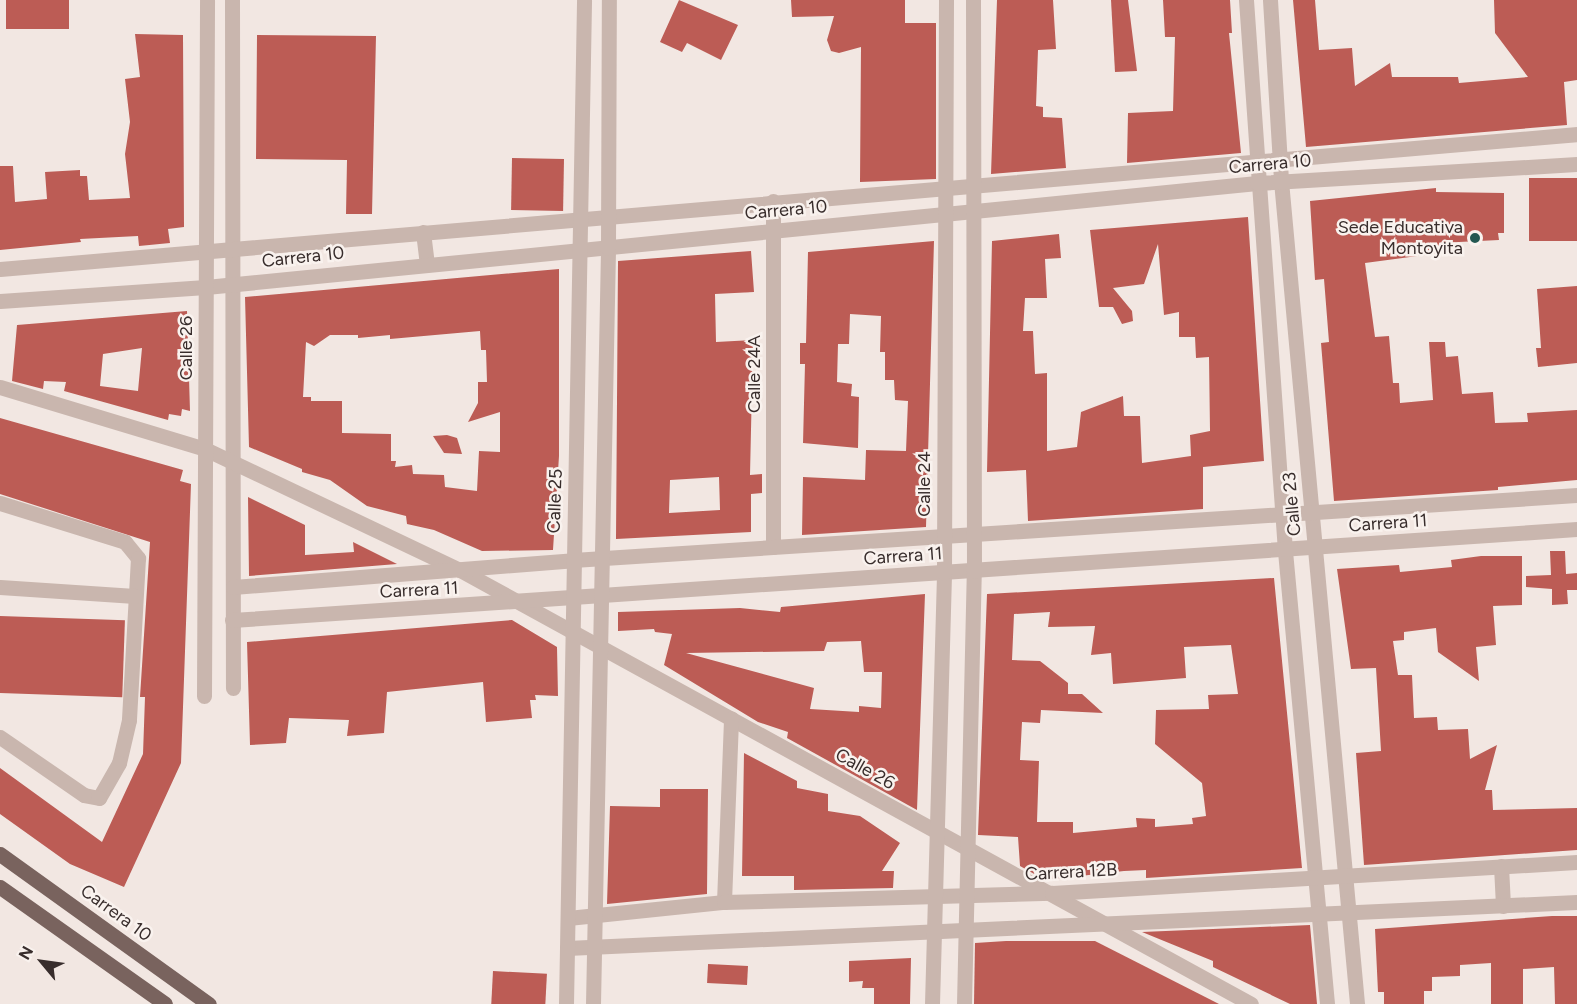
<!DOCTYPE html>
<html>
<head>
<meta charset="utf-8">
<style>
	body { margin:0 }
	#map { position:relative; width:1577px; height:1004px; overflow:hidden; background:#f2e7e2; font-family:Figtree,sans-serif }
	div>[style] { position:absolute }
	.building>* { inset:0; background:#bc5c55; transform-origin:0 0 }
	.minor>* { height:15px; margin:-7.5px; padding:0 7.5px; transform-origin:7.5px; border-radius:7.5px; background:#c9b6ae }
	.major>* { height:15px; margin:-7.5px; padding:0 7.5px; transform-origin:7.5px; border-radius:7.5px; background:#79635e }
	.dots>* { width:16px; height:16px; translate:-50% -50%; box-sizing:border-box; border:3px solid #f9f2ee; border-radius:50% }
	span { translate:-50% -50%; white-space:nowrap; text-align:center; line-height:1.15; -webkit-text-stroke:5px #f9f2ee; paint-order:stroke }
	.street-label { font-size:18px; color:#382d2c }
	.poi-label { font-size:18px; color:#382d2c }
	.right { translate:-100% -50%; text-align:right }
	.north { position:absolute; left:12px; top:932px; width:60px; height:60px; -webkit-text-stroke:4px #f9f2ee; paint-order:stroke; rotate:299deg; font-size:16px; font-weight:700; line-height:24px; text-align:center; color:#382d2c }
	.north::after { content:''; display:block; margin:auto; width:21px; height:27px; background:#382d2c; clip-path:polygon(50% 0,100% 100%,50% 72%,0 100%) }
</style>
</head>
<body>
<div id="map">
	<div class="building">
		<div style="left:6px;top:0;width:63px;height:29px"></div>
		<div style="clip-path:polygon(679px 0,738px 25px,721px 60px,687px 43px,682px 52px,660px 42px)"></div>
		<div style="clip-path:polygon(791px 0,905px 0,905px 23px,936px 23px,936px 179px,860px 182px,861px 47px,839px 53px,831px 51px,827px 40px,834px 16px,792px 17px)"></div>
		<div style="clip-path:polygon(997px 0,1053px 0,1056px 49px,1038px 50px,1036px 106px,1043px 107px,1043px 117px,1062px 118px,1066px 168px,991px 174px)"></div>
		<div style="clip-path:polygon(1111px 0,1128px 0,1137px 71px,1115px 72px)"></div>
		<div style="clip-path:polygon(1163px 0,1230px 0,1232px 33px,1229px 33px,1241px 153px,1127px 163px,1128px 113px,1173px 111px,1175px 37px,1165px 37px)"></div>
		<div style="clip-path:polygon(1293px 0,1315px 0,1319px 50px,1352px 48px,1355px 86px,1390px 63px,1392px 77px,1458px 77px,1459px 83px,1528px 77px,1495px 33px,1494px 0,1577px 0,1577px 80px,1564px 82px,1567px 125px,1306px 147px)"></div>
		<div style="clip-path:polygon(135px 34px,183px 35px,184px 227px,168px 229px,170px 243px,139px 246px,138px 236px,80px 239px,81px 242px,0 250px,0 166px,13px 166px,15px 202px,47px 199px,45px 172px,80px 170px,80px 176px,87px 176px,89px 200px,130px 198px,125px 154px,130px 122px,125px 79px,140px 77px)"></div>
		<div style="clip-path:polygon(257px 35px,376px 36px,372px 214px,346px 214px,347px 160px,256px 159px)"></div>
		<div style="left:564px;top:159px;width:52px;height:52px;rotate:91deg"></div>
		<div style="left:1577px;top:178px;width:63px;height:48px;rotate:90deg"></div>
		<div style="clip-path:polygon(1436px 188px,1436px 192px,1504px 193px,1504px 233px,1498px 233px,1499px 240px,1439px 243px,1440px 253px,1365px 263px,1375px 337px,1389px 336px,1393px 383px,1399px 383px,1400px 403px,1433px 400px,1429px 342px,1445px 342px,1446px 357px,1458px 356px,1462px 394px,1493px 392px,1495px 423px,1528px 422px,1527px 413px,1577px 410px,1577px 480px,1498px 487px,1498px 490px,1334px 501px,1321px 343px,1329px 342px,1324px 279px,1315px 280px,1310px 201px)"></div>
		<div style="clip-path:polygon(1248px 217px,1264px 461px,1203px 467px,1203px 509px,1028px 521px,1026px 470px,987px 472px,992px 241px,1059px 234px,1061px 258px,1045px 259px,1047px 298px,1025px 298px,1023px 331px,1033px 331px,1035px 374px,1047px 373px,1047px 451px,1077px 447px,1081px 412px,1123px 396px,1124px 416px,1140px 416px,1142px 463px,1191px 456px,1190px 435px,1210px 431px,1209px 357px,1196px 358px,1195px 337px,1179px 337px,1179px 312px,1164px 315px,1158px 244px,1144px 284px,1113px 288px,1132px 311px,1133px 321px,1122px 324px,1113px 307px,1099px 307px,1090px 230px)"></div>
		<div style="clip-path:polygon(934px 241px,926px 527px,802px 535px,803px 477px,865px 480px,866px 450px,906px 451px,908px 401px,895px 400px,894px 380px,885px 380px,885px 352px,880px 352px,881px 316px,850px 314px,849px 344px,838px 344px,837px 382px,852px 384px,851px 396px,859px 397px,858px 448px,803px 443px,805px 364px,800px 364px,800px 343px,806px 343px,808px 252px)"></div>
		<div style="clip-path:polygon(evenodd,751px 251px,754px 292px,715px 294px,716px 342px,753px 340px,750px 475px,762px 474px,762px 493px,751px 494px,751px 532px,616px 539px,618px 261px,751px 251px,719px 477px,720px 510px,669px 513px,670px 480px,719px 477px)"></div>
		<div style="clip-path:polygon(evenodd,559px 269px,559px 456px,553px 550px,482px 551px,434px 530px,407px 524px,406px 516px,367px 506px,330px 480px,302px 472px,302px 469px,249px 447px,245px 297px,559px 269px,480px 331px,481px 350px,486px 350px,487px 382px,478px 382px,478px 403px,468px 422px,500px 412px,500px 452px,479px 451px,477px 491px,445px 487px,444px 475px,413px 474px,412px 465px,395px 467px,396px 461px,391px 461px,391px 434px,342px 433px,342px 401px,311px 401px,311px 397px,303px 397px,306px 342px,314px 346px,330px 335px,358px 335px,358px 338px,390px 335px,390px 339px,480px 331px)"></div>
		<div style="clip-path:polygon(1577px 286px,1577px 363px,1538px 367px,1536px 348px,1541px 348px,1537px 289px)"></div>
		<div style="clip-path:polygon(evenodd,187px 311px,190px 411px,182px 409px,181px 416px,169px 414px,168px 420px,64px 391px,66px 382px,44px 381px,43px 389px,12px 381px,17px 325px,187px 311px,142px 348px,138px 391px,100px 386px,103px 354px,142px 348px)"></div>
		<div style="clip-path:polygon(0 418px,183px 470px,180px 481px,191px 484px,181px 763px,124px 887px,70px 864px,0 814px,0 768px,102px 842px,143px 754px,145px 697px,140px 697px,150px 542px,0 494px)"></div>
		<div style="clip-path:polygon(447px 435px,457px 438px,462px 454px,444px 453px,433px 436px)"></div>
		<div style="clip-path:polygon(248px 497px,305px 525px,305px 555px,354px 552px,353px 542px,397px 564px,249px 576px)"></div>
		<div style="clip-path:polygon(1550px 551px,1565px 551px,1566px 574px,1577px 573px,1577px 590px,1567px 590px,1568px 604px,1552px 605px,1552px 589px,1526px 587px,1526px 576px,1551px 575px)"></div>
		<div style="clip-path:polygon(1481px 556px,1522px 556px,1522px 605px,1493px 606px,1496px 645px,1476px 647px,1479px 681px,1438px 652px,1436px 628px,1404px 632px,1404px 640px,1393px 641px,1398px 675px,1412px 675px,1414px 718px,1437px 717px,1438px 730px,1468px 729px,1470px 759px,1497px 745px,1485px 790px,1492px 790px,1493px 810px,1577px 808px,1577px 850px,1364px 865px,1356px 753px,1381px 751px,1376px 668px,1351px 669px,1337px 569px,1399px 565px,1400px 572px,1452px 567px,1451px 560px)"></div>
		<div style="clip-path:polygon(evenodd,1274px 578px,1302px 868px,1146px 878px,1146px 870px,1124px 871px,1045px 880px,1020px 866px,1018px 837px,978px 835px,987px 594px,1274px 578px,1050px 612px,1048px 627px,1095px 626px,1091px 655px,1111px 653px,1113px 684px,1186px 678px,1184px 647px,1231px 645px,1238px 694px,1208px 695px,1209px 709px,1156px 710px,1155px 744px,1202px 783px,1206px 816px,1192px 818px,1193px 824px,1155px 827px,1155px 819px,1136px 818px,1137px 827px,1073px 833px,1073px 822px,1037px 822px,1039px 761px,1020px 760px,1022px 722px,1040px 723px,1041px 710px,1103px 713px,1082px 694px,1068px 694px,1068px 683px,1040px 661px,1012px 660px,1014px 614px,1050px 612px)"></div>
		<div style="clip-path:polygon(evenodd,925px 594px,917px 810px,787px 738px,788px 732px,758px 722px,664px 665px,672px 634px,655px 632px,654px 629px,618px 631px,618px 612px,740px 608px,780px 612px,781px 607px,925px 594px,861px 641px,864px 672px,882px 672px,881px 708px,859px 706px,859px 712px,810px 709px,814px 688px,686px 653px,824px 651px,827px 642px,861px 641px)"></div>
		<div style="left:0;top:616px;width:125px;height:77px;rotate:2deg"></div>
		<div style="clip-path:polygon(512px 620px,557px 647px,558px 696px,535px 695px,536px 700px,530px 700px,532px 718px,486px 722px,483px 682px,387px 692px,384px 733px,347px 736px,349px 720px,289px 718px,286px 743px,250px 745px,247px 642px)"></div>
		<div style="clip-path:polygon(744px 753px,797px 781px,797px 788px,828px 794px,828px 811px,860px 816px,900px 843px,882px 871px,894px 871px,893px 888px,794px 890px,794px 876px,742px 876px)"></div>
		<div style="clip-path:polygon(660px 789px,708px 789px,707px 894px,607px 904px,610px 806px,660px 807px)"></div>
		<div style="clip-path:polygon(1552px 916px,1577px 916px,1577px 1004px,1555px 1004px,1554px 967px,1523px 969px,1523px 1004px,1491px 1004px,1491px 963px,1460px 965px,1460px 976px,1432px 977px,1432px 991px,1424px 991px,1424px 1004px,1384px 1004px,1384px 992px,1378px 992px,1375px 929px)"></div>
		<div style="clip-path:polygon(1310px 925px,1317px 1004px,1290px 1004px,1213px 967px,1213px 961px,1142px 932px)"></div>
		<div style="clip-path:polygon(1006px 941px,1095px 941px,1219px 1004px,974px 1004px,975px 943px)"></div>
		<div style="clip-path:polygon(911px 958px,910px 1004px,874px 1004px,874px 988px,862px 988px,863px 981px,849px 982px,849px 961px)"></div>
		<div style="left:748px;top:966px;width:19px;height:40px;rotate:93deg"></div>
		<div style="left:493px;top:971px;width:54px;height:33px;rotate:3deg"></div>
	</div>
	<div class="minor">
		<div style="left:232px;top:0;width:688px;rotate:89.92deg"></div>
		<div style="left:1246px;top:0;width:552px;rotate:85.95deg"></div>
		<div style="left:1285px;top:551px;width:455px;rotate:84.7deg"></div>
		<div style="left:1270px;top:0;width:181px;rotate:86.5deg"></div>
		<div style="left:1281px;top:181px;width:827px;rotate:84.72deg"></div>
		<div style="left:423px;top:232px;width:33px;rotate:83deg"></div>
		<div style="left:0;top:269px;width:1583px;rotate:-4.89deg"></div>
		<div style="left:0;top:301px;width:206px;rotate:-3.9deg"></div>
		<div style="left:206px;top:287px;width:1056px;rotate:-5.65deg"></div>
		<div style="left:1257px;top:183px;width:321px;rotate:-3.4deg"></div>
		<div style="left:0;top:387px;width:214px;rotate:16.8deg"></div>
		<div style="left:205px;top:449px;width:282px;rotate:25.4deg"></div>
		<div style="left:460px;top:570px;width:902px;rotate:28.75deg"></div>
		<div style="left:0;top:503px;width:131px;rotate:17.3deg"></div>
		<div style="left:125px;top:542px;width:21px;rotate:51deg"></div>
		<div style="left:138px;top:558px;width:162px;rotate:93.2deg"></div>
		<div style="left:129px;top:720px;width:44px;rotate:103.1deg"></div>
		<div style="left:119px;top:763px;width:40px;rotate:119.7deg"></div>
		<div style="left:99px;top:798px;width:15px;rotate:-169deg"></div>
		<div style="left:84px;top:795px;width:102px;rotate:-145.4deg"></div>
		<div style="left:773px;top:547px;width:346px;rotate:-90deg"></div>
		<div style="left:0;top:587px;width:135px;rotate:3.8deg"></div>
		<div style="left:233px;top:587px;width:341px;rotate:-4.5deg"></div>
		<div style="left:573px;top:560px;width:1006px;rotate:-3.7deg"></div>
		<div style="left:232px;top:620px;width:1348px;rotate:-3.87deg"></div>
		<div style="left:204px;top:696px;width:696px;rotate:-89.75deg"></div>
		<div style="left:1501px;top:866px;width:40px;rotate:87.1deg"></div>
		<div style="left:724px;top:902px;width:184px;rotate:-87.8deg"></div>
		<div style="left:568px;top:918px;width:157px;rotate:-5.9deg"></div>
		<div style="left:724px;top:902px;width:328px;rotate:-1.6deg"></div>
		<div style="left:1052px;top:893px;width:526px;rotate:-3.38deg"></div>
		<div style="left:567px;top:948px;width:1011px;rotate:-2.61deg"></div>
		<div style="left:566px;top:1004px;width:1004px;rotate:-88.97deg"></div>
		<div style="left:593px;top:1004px;width:756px;rotate:-88.86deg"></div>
		<div style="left:608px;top:248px;width:248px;rotate:-89.8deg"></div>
		<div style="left:932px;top:1004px;width:431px;rotate:-88.4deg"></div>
		<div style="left:944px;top:573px;width:573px;rotate:-89.8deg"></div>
		<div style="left:964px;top:1004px;width:433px;rotate:-88.7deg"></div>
		<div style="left:974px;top:571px;width:571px;rotate:-90.1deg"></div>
	</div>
	<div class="major">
		<div style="left:0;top:854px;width:257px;rotate:35.7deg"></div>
		<div style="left:0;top:887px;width:202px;rotate:35.3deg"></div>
	</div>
	<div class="dots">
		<div style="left:1475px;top:238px;background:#245751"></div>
	</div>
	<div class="street-label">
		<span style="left:1270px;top:164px;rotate:-5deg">Carrera 10</span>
		<span style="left:786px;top:210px;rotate:-5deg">Carrera 10</span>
		<span style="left:303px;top:257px;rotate:-6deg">Carrera 10</span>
		<span style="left:186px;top:348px;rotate:-90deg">Calle 26</span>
		<span style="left:754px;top:374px;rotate:-90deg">Calle 24A</span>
		<span style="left:924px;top:484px;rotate:-90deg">Calle 24</span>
		<span style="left:555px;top:501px;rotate:-88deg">Calle 25</span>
		<span style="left:1292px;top:504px;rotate:-95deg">Calle 23</span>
		<span style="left:1388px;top:523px;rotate:-4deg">Carrera 11</span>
		<span style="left:903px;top:556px;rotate:-4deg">Carrera 11</span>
		<span style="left:419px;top:590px;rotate:-3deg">Carrera 11</span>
		<span style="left:865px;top:769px;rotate:29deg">Calle 26</span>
		<span style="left:1071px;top:872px;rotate:-3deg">Carrera 12B</span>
		<span style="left:116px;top:913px;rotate:36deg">Carrera 10</span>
	</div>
	<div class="poi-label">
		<span class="right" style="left:1463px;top:238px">Sede Educativa<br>Montoyita</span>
	</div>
	<div class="north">N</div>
</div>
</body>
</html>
